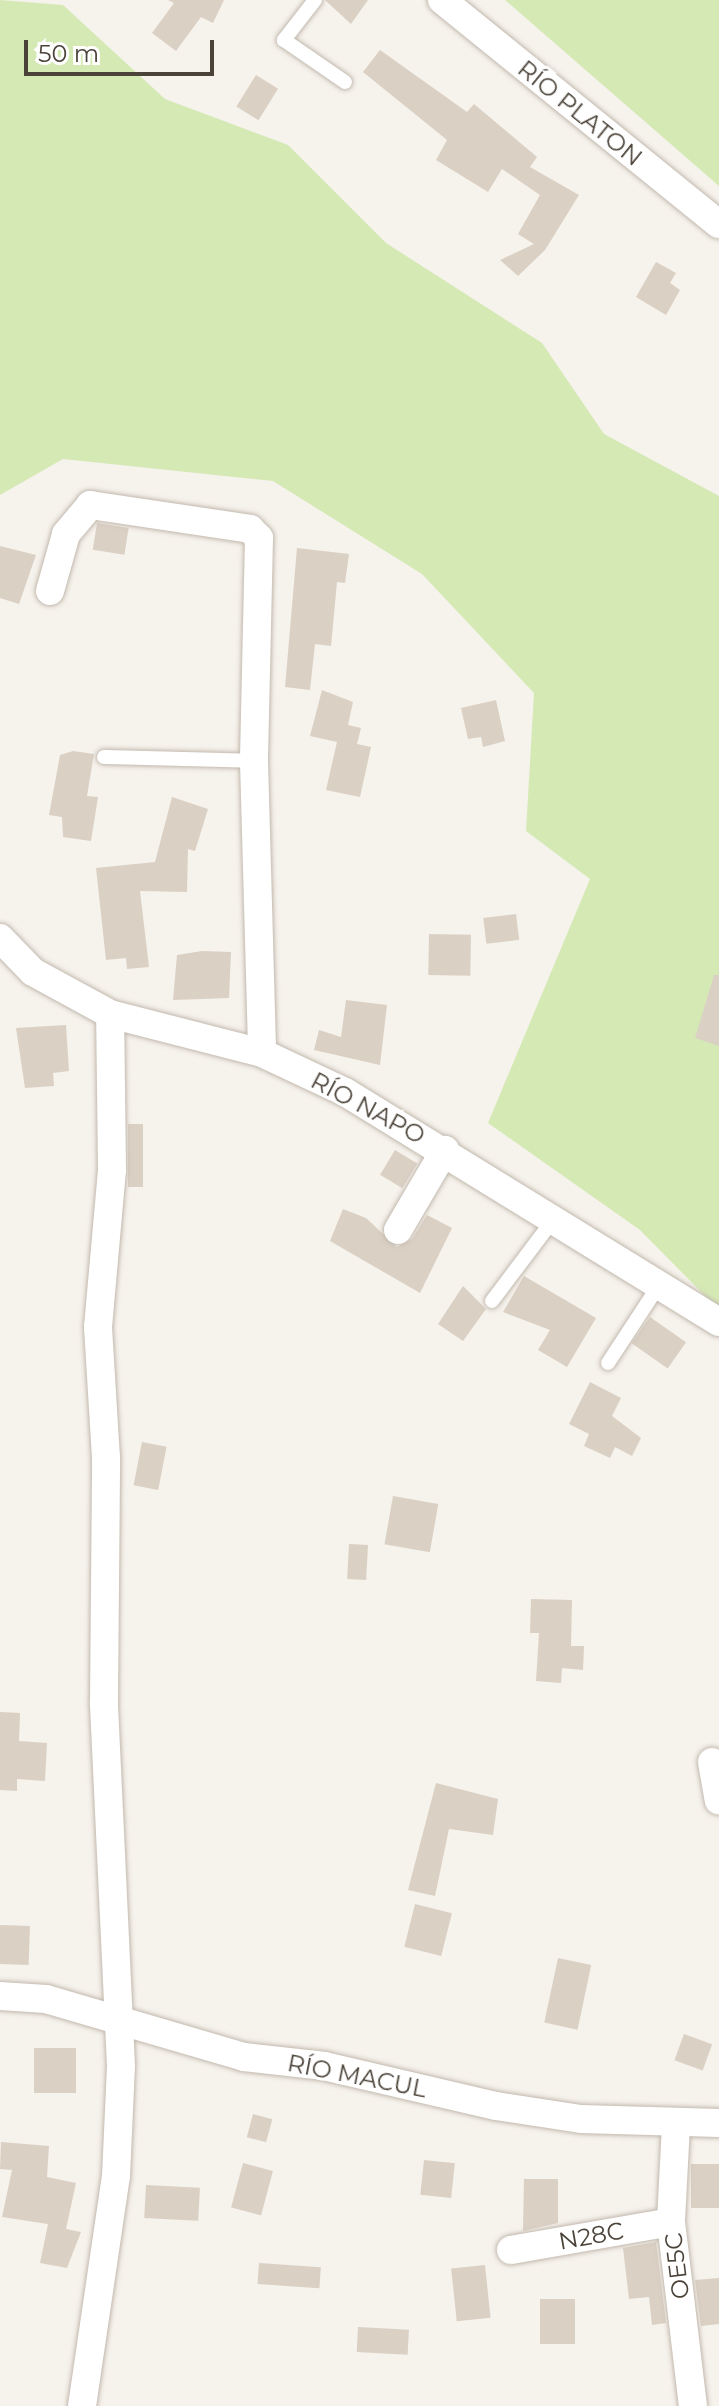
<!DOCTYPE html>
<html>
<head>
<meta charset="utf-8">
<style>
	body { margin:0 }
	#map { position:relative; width:719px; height:2406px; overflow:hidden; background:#f6f2ec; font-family:Montserrat,sans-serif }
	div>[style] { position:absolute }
	.green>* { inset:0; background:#d5e9b5 }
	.building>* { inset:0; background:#dbd0c4; transform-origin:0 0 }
	.roads { filter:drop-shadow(0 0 2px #c2b9ae) drop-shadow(0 0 2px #c2b9ae) }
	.lane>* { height:14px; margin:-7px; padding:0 7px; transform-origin:7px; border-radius:7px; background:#fff }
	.street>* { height:28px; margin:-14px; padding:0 14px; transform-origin:14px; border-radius:14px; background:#fff }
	span { translate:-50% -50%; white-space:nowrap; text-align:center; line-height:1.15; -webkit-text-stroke:6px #fff; paint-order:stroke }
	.street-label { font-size:24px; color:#4b4339 }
	.scale { position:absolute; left:24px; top:40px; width:190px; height:36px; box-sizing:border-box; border:4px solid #4b4339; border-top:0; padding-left:10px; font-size:24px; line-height:28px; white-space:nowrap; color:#4b4339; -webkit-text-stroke:6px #fff; paint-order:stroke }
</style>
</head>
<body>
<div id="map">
	<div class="green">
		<div style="clip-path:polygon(0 0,63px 5px,165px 99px,288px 145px,386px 243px,542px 343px,604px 434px,719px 496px,719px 1310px,640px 1230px,488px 1123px,590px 879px,526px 831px,534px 693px,422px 574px,273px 481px,63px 459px,0 495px)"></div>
		<div style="clip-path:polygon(505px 0,719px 0,719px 186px)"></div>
	</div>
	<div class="building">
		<div style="clip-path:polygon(168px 0,224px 0,213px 23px,201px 17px,176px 51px,152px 33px,174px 3px)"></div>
		<div style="clip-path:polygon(325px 0,368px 0,351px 24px)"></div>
		<div style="clip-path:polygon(380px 50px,467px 112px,474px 104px,537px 157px,530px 167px,579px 195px,545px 250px,518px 276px,500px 260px,534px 244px,518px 234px,540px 195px,502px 169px,488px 192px,436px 160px,447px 140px,363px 72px)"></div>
		<div style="left:256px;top:75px;width:26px;height:37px;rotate:32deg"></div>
		<div style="clip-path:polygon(656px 262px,676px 273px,670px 283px,680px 290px,666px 315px,636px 297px)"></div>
		<div style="left:97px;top:523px;width:32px;height:27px;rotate:9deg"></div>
		<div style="clip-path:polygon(0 546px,36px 555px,19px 604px,0 598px)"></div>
		<div style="clip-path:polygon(297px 548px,349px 554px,345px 583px,337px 582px,331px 646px,315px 644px,310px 690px,285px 687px)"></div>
		<div style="clip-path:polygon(322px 690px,353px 702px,348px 725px,361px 728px,357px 744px,371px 747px,360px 797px,326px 790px,337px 742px,310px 736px)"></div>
		<div style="clip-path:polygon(496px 700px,505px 741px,483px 747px,481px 737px,468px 739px,461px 708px)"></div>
		<div style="clip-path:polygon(73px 751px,94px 754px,87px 796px,98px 797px,91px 841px,63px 837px,62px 817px,49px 815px,60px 755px)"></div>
		<div style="clip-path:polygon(172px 797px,208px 809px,195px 851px,188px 849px,187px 892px,140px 891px,149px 967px,127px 969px,126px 958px,106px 960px,96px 868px,155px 862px)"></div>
		<div style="left:516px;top:914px;width:26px;height:33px;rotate:83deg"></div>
		<div style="left:429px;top:934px;width:42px;height:41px;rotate:1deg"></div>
		<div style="clip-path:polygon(202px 951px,231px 952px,229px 998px,173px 1000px,177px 955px)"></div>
		<div style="clip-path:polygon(714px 975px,719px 975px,719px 1046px,695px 1038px)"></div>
		<div style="clip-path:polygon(346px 1000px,387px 1005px,380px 1065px,314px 1050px,319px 1030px,341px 1037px)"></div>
		<div style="clip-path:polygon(66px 1025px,69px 1071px,53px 1073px,54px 1086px,25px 1088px,16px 1028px)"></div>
		<div style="left:128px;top:1124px;width:15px;height:63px"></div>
		<div style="left:395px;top:1150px;width:26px;height:29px;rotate:31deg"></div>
		<div style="clip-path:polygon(343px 1209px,366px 1218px,397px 1247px,412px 1239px,427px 1215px,452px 1228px,420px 1293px,330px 1241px)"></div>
		<div style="clip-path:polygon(524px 1276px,596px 1318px,567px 1367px,538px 1350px,550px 1330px,503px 1312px)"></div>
		<div style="clip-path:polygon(463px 1286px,486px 1309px,463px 1341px,438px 1324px)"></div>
		<div style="left:650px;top:1317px;width:44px;height:32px;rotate:35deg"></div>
		<div style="clip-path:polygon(590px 1382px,621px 1398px,612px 1416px,641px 1438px,632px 1456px,615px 1447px,610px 1458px,584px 1446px,589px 1434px,569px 1424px)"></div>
		<div style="left:142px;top:1442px;width:25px;height:44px;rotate:11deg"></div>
		<div style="left:393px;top:1496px;width:46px;height:49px;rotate:10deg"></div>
		<div style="left:349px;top:1544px;width:19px;height:35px;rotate:3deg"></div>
		<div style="clip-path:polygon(531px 1599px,572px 1600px,571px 1646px,584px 1646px,583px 1670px,562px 1668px,561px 1683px,536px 1681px,539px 1633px,530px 1633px)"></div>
		<div style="clip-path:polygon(0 1712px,20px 1713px,19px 1741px,47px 1743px,45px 1781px,17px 1779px,17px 1791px,0 1790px)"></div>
		<div style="clip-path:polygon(436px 1783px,498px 1799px,493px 1835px,449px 1829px,435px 1896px,408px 1890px)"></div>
		<div style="left:415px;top:1904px;width:38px;height:44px;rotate:14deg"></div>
		<div style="left:0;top:1925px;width:30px;height:39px;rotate:2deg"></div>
		<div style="left:558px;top:1958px;width:34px;height:66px;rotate:12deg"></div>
		<div style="left:684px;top:2034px;width:30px;height:28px;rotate:20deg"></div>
		<div style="left:34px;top:2048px;width:42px;height:45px"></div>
		<div style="left:253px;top:2114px;width:20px;height:24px;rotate:15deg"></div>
		<div style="clip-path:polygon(1px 2142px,49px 2146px,47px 2177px,76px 2183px,66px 2229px,81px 2232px,67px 2268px,40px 2263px,48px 2224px,2px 2217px,12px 2170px,0 2169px)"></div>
		<div style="left:424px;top:2160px;width:31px;height:35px;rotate:6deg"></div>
		<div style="left:243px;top:2163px;width:31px;height:46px;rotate:15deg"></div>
		<div style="left:719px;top:2164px;width:44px;height:28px;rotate:90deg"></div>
		<div style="clip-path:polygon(524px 2179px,558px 2179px,558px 2223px,523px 2231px)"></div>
		<div style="left:146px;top:2185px;width:54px;height:33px;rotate:3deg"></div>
		<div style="clip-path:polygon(656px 2242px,666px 2323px,652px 2325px,649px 2297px,629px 2299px,623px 2248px)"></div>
		<div style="left:259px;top:2263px;width:62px;height:21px;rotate:4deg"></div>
		<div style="left:485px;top:2265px;width:53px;height:34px;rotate:84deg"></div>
		<div style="clip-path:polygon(719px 2278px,719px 2324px,701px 2326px,695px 2280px)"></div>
		<div style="left:540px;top:2299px;width:35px;height:45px"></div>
		<div style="left:358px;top:2327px;width:51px;height:25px;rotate:3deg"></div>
	</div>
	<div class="roads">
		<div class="lane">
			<div style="left:315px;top:0;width:51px;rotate:127.8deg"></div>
			<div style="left:284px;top:40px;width:74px;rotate:34.5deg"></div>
			<div style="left:104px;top:757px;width:150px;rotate:1.5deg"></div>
			<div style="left:492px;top:1301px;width:101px;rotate:-53deg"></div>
			<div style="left:608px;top:1363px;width:93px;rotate:-56.8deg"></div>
		</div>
		<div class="street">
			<div style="left:442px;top:0;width:356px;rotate:39deg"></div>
			<div style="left:50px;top:591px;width:59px;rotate:-74.3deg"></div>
			<div style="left:66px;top:534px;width:38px;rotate:-50deg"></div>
			<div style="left:90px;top:505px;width:162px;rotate:8.5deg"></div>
			<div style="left:250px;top:529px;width:13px;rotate:45deg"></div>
			<div style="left:259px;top:538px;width:223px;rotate:91.3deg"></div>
			<div style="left:254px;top:761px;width:292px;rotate:88.4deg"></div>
			<div style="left:0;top:938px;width:47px;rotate:45.9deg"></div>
			<div style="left:33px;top:972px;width:88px;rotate:28.6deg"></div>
			<div style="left:110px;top:1014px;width:157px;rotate:14.4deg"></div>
			<div style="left:262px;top:1053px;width:92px;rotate:25.2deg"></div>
			<div style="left:345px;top:1092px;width:439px;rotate:31.6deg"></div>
			<div style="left:398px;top:1230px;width:93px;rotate:-59.6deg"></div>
			<div style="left:712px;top:1762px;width:39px;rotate:80deg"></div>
			<div style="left:0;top:1996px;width:46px;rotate:3.7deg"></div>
			<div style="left:46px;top:1999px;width:206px;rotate:16.3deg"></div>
			<div style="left:244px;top:2057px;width:81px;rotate:6.4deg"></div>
			<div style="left:324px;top:2066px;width:177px;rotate:13.1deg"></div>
			<div style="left:496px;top:2106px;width:86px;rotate:8.7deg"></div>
			<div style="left:581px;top:2119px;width:138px;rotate:1.7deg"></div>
			<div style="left:676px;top:2125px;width:97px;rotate:93deg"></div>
			<div style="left:671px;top:2222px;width:185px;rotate:83.2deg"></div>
			<div style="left:511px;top:2250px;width:162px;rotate:-9.9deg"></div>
			<div style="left:82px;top:2406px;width:232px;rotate:-81.6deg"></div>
			<div style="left:116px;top:2176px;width:110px;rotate:-87.4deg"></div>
			<div style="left:121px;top:2066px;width:365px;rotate:-92.7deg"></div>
			<div style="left:104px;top:1701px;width:243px;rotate:-89.5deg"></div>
			<div style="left:106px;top:1458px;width:131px;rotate:-93.5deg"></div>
			<div style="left:98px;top:1327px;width:158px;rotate:-84.9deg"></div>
			<div style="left:112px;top:1170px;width:156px;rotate:-90.7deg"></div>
		</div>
	</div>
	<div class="street-label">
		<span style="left:580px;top:113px;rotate:39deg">RÍO PLATON</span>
		<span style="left:368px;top:1108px;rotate:28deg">RÍO NAPO</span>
		<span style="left:357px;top:2076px;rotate:11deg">RÍO MACUL</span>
		<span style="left:591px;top:2236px;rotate:-10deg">N28C</span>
		<span style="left:677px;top:2266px;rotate:-97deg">OE5C</span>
	</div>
	<div class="scale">50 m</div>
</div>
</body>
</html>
